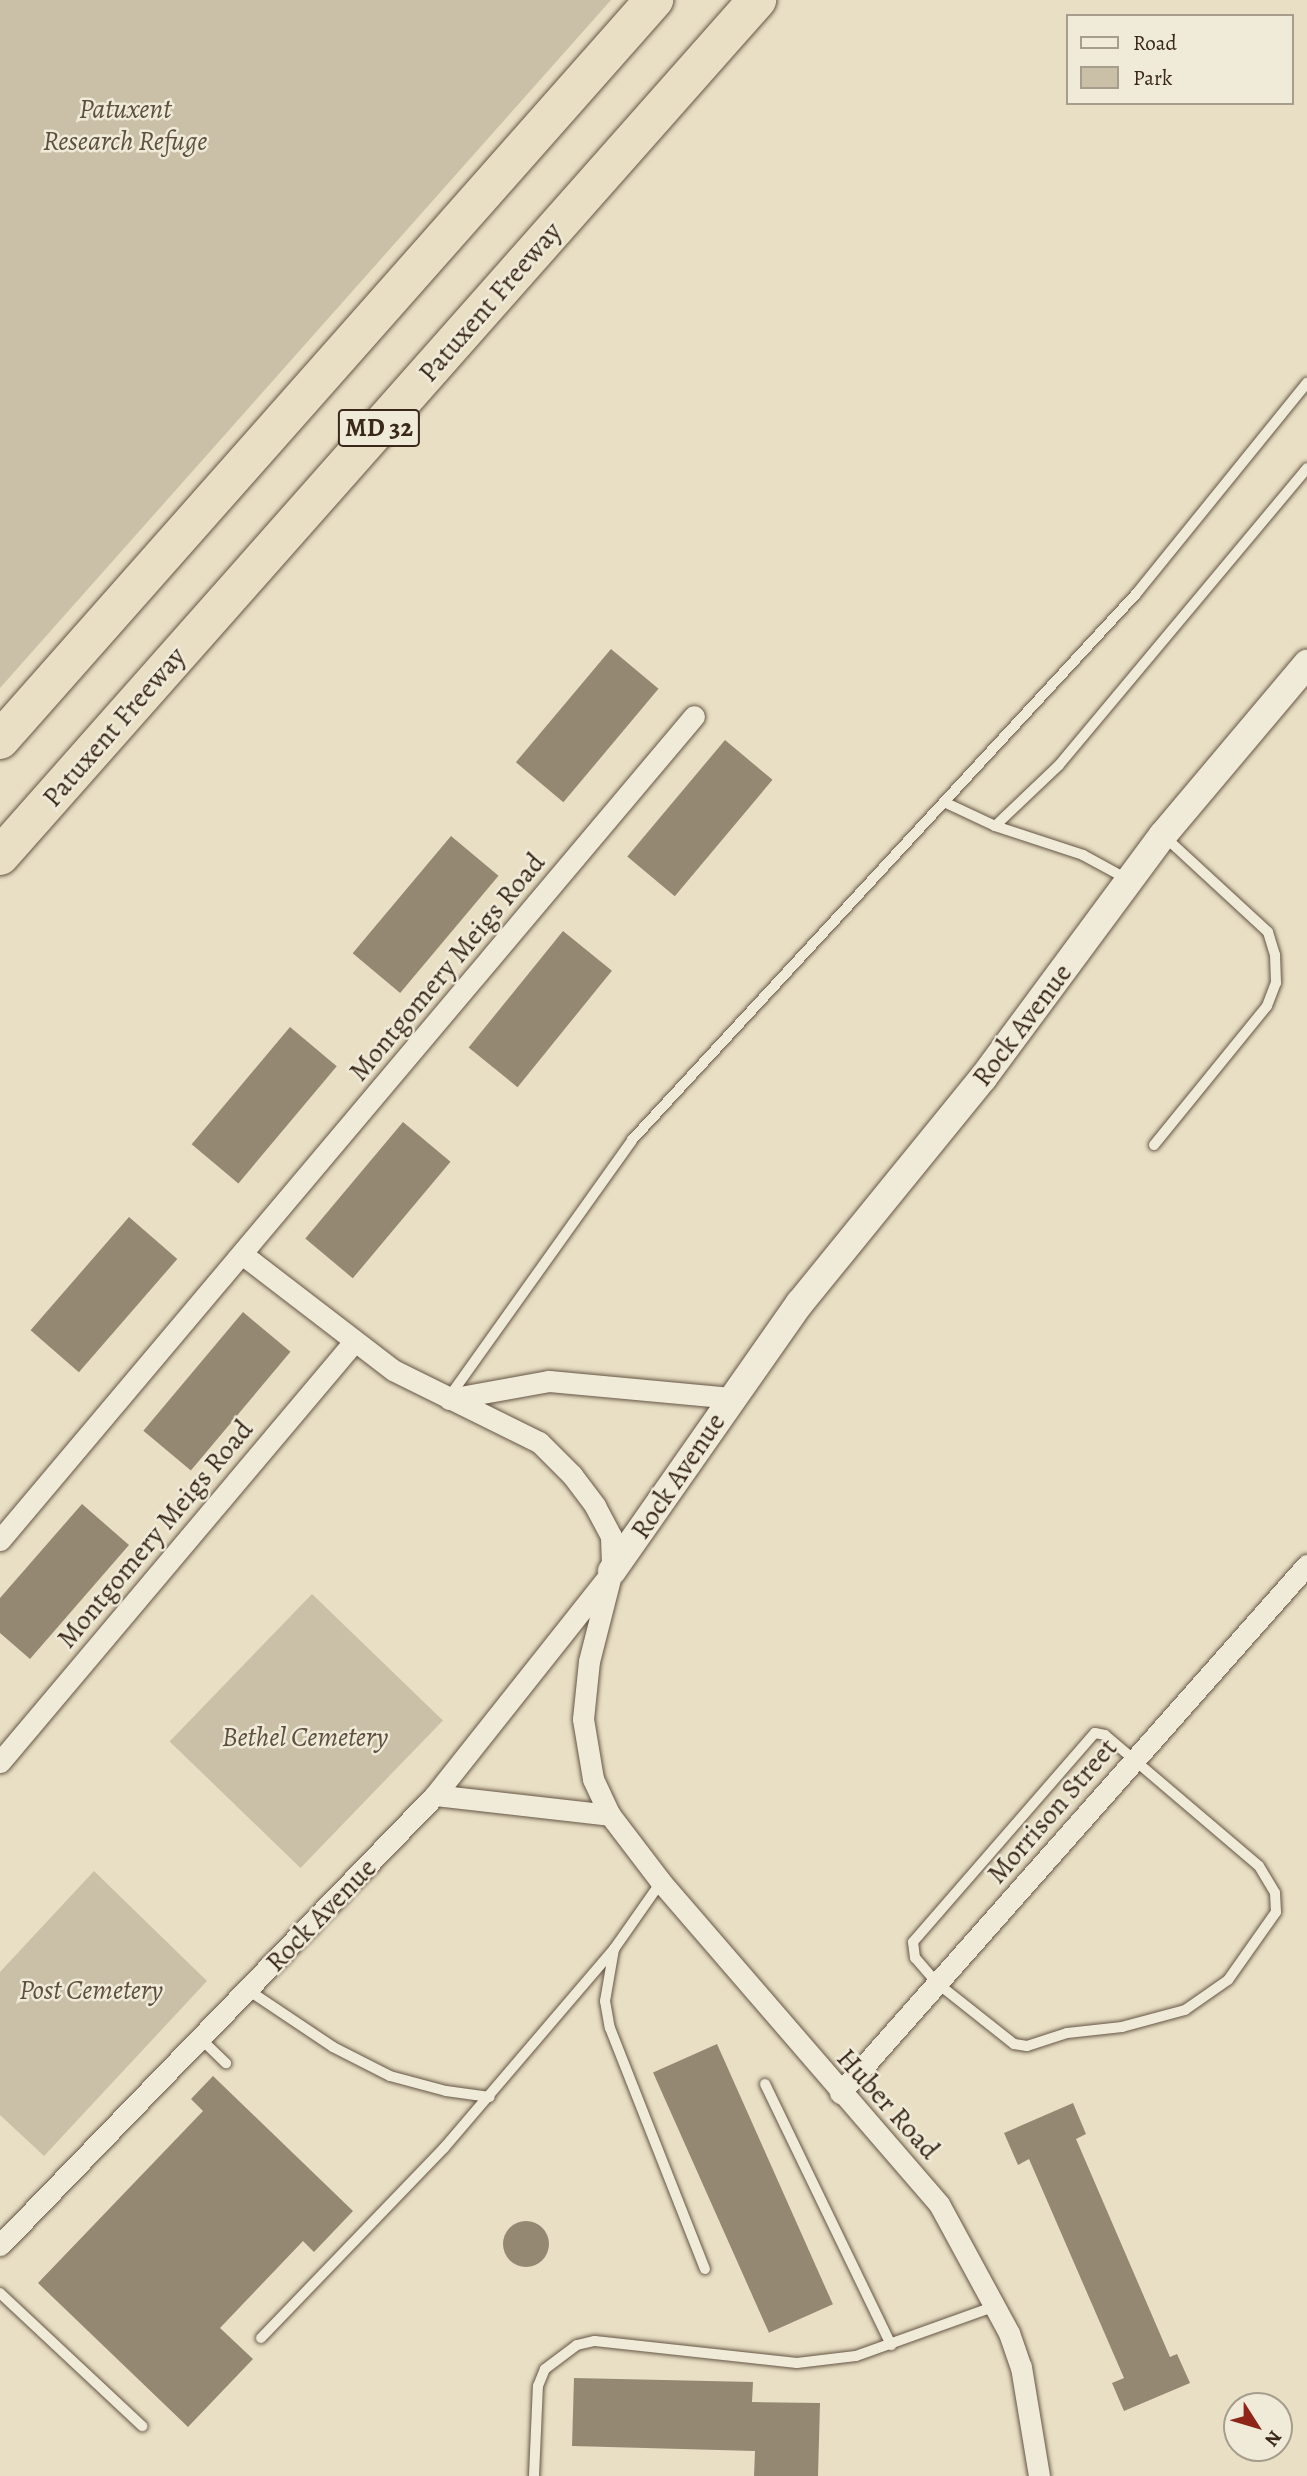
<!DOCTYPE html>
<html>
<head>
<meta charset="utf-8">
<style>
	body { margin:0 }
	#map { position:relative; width:1307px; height:2476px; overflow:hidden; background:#e8dfc4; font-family:Alegreya,serif }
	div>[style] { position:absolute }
	.green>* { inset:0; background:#cac0a7; transform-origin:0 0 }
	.building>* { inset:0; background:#948873; transform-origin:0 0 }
	.round { border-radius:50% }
	.roads { filter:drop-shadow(0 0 2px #665645) drop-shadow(0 0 2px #665645) }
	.service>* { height:10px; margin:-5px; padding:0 5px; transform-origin:5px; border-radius:5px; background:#f0ead9 }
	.minor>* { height:21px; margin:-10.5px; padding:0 10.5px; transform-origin:10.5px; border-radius:10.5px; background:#f0ead9 }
	.tertiary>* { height:28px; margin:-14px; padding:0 14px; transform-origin:14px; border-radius:14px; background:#f0ead9 }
	.motorway>* { height:38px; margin:-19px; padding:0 19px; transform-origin:19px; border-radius:19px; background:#e8dfc4 }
	span { translate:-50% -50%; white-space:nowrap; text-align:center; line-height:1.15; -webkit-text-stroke:5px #f0ead9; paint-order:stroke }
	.shield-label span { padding:2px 5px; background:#f0ead9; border:2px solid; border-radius:5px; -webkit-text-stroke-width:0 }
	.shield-label { font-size:26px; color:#3a291b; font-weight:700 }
	.park-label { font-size:28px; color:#5e4f3e; font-style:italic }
	.street-label { font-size:28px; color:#3a291b }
	.legend { position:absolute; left:1066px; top:14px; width:228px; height:91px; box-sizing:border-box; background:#f0ead9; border:2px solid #a79d8d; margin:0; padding:9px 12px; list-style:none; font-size:21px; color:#3a291b }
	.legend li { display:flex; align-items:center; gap:14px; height:35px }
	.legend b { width:35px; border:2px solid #a79d8d }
	.north { position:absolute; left:1223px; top:2392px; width:70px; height:70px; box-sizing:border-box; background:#f0ead9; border:2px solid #a79d8d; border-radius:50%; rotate:127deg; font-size:19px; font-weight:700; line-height:28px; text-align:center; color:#3a291b }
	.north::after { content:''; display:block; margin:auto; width:24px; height:32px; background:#8f2418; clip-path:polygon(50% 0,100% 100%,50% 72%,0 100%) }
</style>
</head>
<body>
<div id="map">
	<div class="green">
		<div style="clip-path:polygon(0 0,611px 0,0 688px)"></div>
		<div style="left:312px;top:1594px;width:182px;height:205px;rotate:44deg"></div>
		<div style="clip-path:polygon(94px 1871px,207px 1981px,44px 2156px,0 2115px,0 1972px)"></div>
	</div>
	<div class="building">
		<div style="left:611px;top:649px;width:62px;height:148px;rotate:40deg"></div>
		<div style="left:725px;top:740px;width:62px;height:152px;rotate:40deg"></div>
		<div style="left:451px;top:836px;width:62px;height:153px;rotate:40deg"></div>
		<div style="left:563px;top:931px;width:63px;height:150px;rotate:39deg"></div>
		<div style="left:290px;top:1027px;width:61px;height:153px;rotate:40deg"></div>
		<div style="left:403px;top:1122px;width:62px;height:152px;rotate:40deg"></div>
		<div style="left:129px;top:1217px;width:64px;height:150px;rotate:41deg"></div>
		<div style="left:243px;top:1312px;width:62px;height:155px;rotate:40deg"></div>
		<div style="clip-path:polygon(82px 1504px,129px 1545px,30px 1659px,0 1633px,0 1598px)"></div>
		<div style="left:717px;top:2044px;width:285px;height:70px;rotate:66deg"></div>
		<div style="clip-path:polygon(213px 2076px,353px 2211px,314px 2252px,303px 2241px,220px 2328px,253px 2359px,188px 2427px,38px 2283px,203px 2111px,191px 2099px)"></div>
		<div style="clip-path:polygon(1073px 2103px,1086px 2134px,1076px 2139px,1170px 2357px,1177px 2354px,1190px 2383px,1124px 2411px,1112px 2383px,1124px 2378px,1029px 2159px,1018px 2165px,1004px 2133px)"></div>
		<div class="round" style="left:503px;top:2221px;width:46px;height:46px"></div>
		<div style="clip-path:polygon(574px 2378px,753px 2382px,752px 2402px,820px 2403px,818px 2476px,754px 2476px,755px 2451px,572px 2446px)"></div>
	</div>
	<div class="roads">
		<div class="service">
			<div style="left:944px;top:802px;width:56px;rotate:25.2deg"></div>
			<div style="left:995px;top:826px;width:93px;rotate:18.2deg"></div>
			<div style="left:1083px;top:855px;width:52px;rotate:28.5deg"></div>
			<div style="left:995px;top:826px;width:88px;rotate:-43.6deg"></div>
			<div style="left:1059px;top:765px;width:387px;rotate:-50.1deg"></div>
			<div style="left:1154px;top:1145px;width:179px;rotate:-50.9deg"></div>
			<div style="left:1267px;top:1006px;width:25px;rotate:-69deg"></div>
			<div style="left:1276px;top:983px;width:28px;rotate:-92deg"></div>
			<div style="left:1275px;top:955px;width:24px;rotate:-107deg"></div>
			<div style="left:1268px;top:932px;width:140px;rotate:-137.3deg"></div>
			<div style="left:449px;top:1397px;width:315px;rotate:-54.5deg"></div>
			<div style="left:632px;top:1140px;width:743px;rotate:-47.29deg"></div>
			<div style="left:1136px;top:594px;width:272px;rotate:-51deg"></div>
			<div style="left:1095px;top:1733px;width:10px;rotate:11deg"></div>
			<div style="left:1105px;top:1735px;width:202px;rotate:40.4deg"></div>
			<div style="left:1259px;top:1866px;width:31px;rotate:59deg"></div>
			<div style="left:1275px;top:1893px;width:19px;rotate:87deg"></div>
			<div style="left:1276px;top:1912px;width:83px;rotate:125.2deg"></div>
			<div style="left:1228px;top:1980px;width:52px;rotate:145.1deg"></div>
			<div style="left:1185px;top:2010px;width:65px;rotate:164.9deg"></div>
			<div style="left:1122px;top:2027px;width:55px;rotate:173.8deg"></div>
			<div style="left:1067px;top:2033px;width:42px;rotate:162deg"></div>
			<div style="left:1027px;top:2046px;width:13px;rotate:-171deg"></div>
			<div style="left:1014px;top:2044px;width:98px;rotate:-141.6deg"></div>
			<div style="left:937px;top:1983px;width:33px;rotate:-131deg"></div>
			<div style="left:915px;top:1958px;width:16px;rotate:-97deg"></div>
			<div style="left:913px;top:1942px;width:277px;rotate:-49deg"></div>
			<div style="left:661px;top:1882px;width:82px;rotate:125deg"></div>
			<div style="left:614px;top:1949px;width:53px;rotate:99.8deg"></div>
			<div style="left:605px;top:2001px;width:27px;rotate:80deg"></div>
			<div style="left:610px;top:2028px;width:259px;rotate:68.5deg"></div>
			<div style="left:248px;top:1990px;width:102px;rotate:33.8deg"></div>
			<div style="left:333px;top:2047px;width:64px;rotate:27deg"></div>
			<div style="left:390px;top:2076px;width:58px;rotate:15deg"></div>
			<div style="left:446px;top:2091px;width:44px;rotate:7.8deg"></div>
			<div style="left:201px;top:2039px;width:35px;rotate:44deg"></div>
			<div style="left:765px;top:2084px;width:290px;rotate:64.2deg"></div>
			<div style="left:0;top:2293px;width:195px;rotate:43.1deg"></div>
			<div style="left:261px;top:2338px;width:264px;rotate:-46.1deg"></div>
			<div style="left:444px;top:2148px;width:262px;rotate:-49.5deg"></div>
			<div style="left:534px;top:2476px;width:90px;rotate:-87.5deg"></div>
			<div style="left:538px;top:2386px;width:18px;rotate:-68deg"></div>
			<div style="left:545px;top:2369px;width:40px;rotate:-37deg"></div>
			<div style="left:577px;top:2345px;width:18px;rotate:-13deg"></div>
			<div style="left:595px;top:2341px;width:203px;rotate:6.2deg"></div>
			<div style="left:797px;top:2363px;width:59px;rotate:-6.8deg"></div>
			<div style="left:856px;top:2356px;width:149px;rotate:-19.7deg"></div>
		</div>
		<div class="minor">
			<div style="left:242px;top:1254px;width:190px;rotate:37.5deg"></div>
			<div style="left:393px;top:1370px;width:163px;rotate:26.3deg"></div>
			<div style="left:539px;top:1442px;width:47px;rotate:45deg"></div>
			<div style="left:572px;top:1475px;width:39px;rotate:53deg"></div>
			<div style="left:595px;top:1506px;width:34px;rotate:62deg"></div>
			<div style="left:611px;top:1536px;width:35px;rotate:88deg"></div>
			<div style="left:612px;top:1571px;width:93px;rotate:104.3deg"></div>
			<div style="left:589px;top:1661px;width:58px;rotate:95.9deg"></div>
			<div style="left:583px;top:1719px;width:61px;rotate:80.5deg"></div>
			<div style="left:593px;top:1779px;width:40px;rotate:65deg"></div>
			<div style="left:610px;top:1815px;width:84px;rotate:52.7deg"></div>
			<div style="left:661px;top:1882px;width:425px;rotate:49.2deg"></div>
			<div style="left:939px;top:2204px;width:147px;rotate:61.5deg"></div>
			<div style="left:1009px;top:2333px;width:36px;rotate:71deg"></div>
			<div style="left:1021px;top:2367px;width:110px;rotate:80.6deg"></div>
			<div style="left:449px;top:1399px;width:102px;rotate:-10.2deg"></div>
			<div style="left:549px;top:1381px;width:183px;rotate:5.3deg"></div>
			<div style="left:0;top:1540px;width:1077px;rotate:-49.89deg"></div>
			<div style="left:0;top:1762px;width:548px;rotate:-49.89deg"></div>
			<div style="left:435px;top:1795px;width:176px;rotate:6.5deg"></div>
			<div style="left:840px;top:2093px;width:705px;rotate:-48.51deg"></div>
			<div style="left:0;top:2245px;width:626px;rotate:-45.97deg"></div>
			<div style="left:435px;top:1795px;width:277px;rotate:-51.6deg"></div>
		</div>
		<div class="tertiary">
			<div style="left:612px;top:1571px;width:327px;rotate:-55deg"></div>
			<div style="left:800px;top:1303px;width:290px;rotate:-50.9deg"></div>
			<div style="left:983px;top:1078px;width:302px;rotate:-53.5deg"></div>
			<div style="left:1163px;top:835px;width:224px;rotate:-49.9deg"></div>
		</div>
		<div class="motorway">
			<div style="left:0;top:740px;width:988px;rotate:-48.53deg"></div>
			<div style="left:0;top:856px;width:1143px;rotate:-48.51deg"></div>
		</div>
	</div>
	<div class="shield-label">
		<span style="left:379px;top:428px">MD 32</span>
	</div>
	<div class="park-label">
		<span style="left:125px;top:125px">Patuxent<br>Research Refuge</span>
		<span style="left:305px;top:1737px">Bethel Cemetery</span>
		<span style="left:91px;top:1990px">Post Cemetery</span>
	</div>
	<div class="street-label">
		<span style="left:490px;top:302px;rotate:-49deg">Patuxent Freeway</span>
		<span style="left:114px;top:727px;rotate:-49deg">Patuxent Freeway</span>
		<span style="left:447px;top:967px;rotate:-50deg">Montgomery Meigs Road</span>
		<span style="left:1022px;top:1025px;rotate:-53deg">Rock Avenue</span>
		<span style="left:678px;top:1476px;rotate:-56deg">Rock Avenue</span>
		<span style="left:155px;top:1534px;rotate:-50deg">Montgomery Meigs Road</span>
		<span style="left:1052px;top:1811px;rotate:-49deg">Morrison Street</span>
		<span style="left:321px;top:1915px;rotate:-46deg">Rock Avenue</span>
		<span style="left:888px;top:2104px;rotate:48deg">Huber Road</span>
	</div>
	<ul class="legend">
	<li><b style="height:9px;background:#f0ead9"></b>Road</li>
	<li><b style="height:19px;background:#cac0a7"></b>Park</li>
	</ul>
	<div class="north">N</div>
</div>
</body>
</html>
